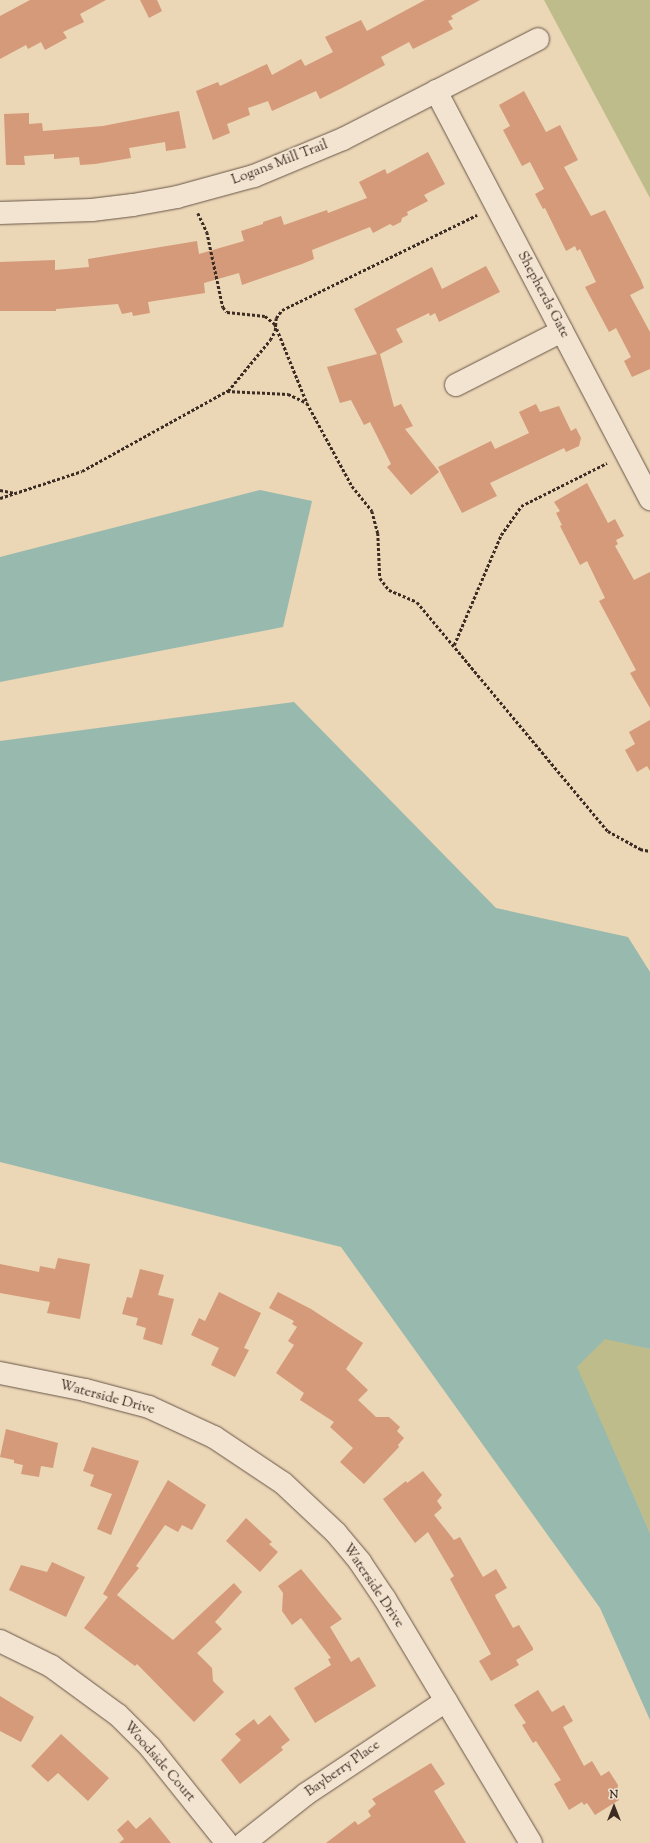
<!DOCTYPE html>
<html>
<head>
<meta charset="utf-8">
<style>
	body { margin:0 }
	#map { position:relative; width:650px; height:1843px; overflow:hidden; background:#ebd6b6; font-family:"Sorts Mill Goudy",serif }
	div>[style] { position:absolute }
	.green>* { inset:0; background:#bdbc8a }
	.water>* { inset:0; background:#98b9ae }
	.building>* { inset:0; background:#d49a7a }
	.path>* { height:2.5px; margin-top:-1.25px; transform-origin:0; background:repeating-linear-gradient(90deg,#3c2c23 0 3px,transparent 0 5px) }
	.roads { filter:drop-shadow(0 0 1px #685648) drop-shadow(0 0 1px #685648) }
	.minor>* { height:22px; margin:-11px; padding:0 11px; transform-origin:11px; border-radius:11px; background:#f2e4d0 }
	span { translate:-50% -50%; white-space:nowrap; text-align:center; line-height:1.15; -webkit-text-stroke:3.5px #f2e4d0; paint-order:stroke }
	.street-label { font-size:14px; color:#3c2c23 }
	.north { position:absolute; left:594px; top:1787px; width:40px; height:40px; -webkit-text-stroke:3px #f2e4d0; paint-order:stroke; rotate:0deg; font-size:11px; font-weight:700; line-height:16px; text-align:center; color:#3c2c23 }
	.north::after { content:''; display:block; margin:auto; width:14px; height:18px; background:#3c2c23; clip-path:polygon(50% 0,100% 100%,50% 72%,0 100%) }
</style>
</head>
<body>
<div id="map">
	<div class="green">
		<div style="clip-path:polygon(544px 0,650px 0,650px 198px)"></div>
		<div style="clip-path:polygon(605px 1338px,650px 1349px,650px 1533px,576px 1367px)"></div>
	</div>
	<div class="water">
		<div style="clip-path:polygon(260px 490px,312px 501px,283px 627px,0 682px,0 557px)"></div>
		<div style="clip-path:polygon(294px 702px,496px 908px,628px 937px,650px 972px,650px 1349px,605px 1339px,577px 1367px,650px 1533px,650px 1720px,600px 1608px,341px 1247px,0 1162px,0 741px)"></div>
	</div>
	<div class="building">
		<div style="clip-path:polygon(30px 0,106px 0,80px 14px,84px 22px,63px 32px,67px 38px,45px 50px,41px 42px,28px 49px,26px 45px,0 59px,0 16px)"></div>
		<div style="clip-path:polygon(140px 0,157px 0,162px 11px,149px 18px)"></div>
		<div style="clip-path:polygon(425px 0,480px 0,451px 16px,453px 19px,448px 21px,453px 29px,413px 49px,409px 42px,381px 57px,385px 65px,342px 88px,320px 99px,316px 91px,272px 111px,268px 101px,248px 108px,250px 115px,227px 124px,230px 133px,213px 140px,196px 91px,218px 82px,220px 86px,267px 64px,272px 75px,301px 59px,305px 66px,333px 52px,325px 37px,361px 20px,367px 31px)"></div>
		<div style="clip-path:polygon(524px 91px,546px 132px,560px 125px,578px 160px,564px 167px,591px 216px,605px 210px,641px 280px,644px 288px,630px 295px,650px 332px,650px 369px,632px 377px,624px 361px,631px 357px,616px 328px,609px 332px,585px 287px,596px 282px,580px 249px,577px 251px,575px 246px,566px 251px,545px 208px,543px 209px,535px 194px,544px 189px,530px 162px,522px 166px,503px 130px,510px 126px,499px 105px)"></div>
		<div style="clip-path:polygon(179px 111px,186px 148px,166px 151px,165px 142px,129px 148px,131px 158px,95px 164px,80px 165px,79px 157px,54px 159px,54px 154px,24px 156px,25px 165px,6px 165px,4px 114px,29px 113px,29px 124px,42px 123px,43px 131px,103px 126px)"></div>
		<div style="clip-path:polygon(428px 152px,445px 184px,424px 195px,428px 201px,407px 212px,408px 215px,402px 218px,401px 222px,393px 226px,390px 224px,373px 233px,370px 227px,312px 250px,314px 259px,302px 264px,242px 285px,239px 273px,204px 283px,205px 293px,148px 302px,150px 313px,133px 316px,132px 312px,122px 314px,118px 304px,56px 309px,56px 311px,0 311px,0 262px,55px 260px,55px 270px,89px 267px,88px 259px,197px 241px,199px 254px,244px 241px,241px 231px,263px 224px,263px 222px,281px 216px,284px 225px,327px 210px,328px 213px,367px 198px,359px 182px,385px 169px,387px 174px)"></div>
		<div style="clip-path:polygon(486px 266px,500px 292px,439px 322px,435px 313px,430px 316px,429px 313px,396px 329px,403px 342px,380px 354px,394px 407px,401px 404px,413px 426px,405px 429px,439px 472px,411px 495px,387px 467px,391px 464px,370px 422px,364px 425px,351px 400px,340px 403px,327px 367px,377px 354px,354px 309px,432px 267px,442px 289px)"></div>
		<div style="clip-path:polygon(536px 404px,540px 412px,559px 406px,571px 431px,576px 428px,581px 438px,579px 446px,566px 452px,564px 448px,490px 483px,497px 496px,462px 513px,438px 467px,491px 441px,495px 449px,529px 433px,519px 412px)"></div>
		<div style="clip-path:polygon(587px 483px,608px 523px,615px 519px,624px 536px,616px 540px,618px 544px,615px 546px,634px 580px,650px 572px,650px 708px,630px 673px,636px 670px,599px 601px,605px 598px,587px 561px,580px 565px,560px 526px,562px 525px,556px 513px,560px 511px,554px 502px)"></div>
		<div style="clip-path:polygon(650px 720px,650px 771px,647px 766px,637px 772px,625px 750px,635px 744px,629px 732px)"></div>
		<div style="clip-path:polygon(58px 1258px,90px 1264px,80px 1319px,47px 1313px,50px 1302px,0 1293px,0 1264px,39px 1272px,40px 1266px,55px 1269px)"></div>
		<div style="clip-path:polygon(140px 1269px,164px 1275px,158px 1295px,174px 1299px,162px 1345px,143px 1339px,146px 1328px,136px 1325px,138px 1318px,122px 1314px,127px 1297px,132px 1298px)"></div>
		<div style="clip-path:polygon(219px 1292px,261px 1313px,244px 1348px,249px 1350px,235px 1377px,211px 1365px,219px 1348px,191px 1335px,199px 1318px,205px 1321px)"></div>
		<div style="clip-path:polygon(278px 1292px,311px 1309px,363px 1343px,346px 1369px,368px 1390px,358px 1400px,376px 1417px,389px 1417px,400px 1427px,397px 1431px,404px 1438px,398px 1445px,399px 1447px,364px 1484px,340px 1462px,353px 1448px,330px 1427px,334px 1422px,300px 1400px,304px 1393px,276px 1373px,294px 1345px,288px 1341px,297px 1327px,292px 1324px,294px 1321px,269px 1308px)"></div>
		<div style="clip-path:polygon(6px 1429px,58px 1443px,53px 1468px,41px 1466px,39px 1477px,21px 1474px,23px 1465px,14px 1463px,14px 1460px,0 1457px)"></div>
		<div style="clip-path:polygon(92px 1447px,139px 1461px,111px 1535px,97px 1529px,112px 1494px,90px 1486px,94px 1475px,83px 1471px)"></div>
		<div style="clip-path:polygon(423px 1471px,442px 1495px,437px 1501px,442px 1508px,434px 1515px,454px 1540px,460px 1537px,483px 1577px,496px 1569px,507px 1588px,495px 1595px,496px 1598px,513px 1628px,519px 1625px,533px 1648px,533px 1650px,516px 1660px,519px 1665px,491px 1681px,479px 1661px,491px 1654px,450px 1579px,454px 1576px,428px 1532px,415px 1543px,383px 1499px,406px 1481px,407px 1483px)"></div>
		<div style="clip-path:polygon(168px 1480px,206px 1505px,192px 1530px,182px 1525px,178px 1532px,165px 1525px,136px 1566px,139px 1568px,117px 1595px,173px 1640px,234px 1583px,242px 1592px,215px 1622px,222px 1629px,197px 1653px,212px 1668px,213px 1681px,224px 1692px,194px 1722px,137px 1664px,135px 1666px,84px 1628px,108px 1597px,103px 1594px)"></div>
		<div style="clip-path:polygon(246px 1518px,272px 1542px,269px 1544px,278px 1552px,260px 1572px,226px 1541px)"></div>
		<div style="clip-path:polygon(52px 1562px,85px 1577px,66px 1617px,9px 1590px,21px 1565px,47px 1572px)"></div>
		<div style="clip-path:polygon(301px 1569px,342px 1619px,330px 1627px,351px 1662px,359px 1657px,376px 1686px,315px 1723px,294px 1688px,331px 1665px,328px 1659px,331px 1658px,301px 1618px,292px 1625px,282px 1611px,283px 1593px,278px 1586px)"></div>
		<div style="clip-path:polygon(538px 1690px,552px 1712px,564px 1705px,573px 1721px,563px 1727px,584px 1766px,592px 1761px,601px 1776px,609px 1771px,618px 1785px,616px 1795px,619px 1800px,595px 1815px,587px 1803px,584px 1805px,582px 1802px,569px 1810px,554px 1784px,561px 1780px,536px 1741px,533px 1743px,522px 1725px,526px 1723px,514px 1705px)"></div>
		<div style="clip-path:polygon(0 1696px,34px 1717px,21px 1742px,0 1731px)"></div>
		<div style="clip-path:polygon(270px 1715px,290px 1740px,281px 1747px,283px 1750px,240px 1784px,221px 1760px,241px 1740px,235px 1734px,254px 1719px,258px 1725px)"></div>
		<div style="clip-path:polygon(61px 1734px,109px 1778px,88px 1801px,58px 1773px,48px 1782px,31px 1766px)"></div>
		<div style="clip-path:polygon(431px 1763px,445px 1784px,434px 1791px,466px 1843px,326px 1843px,355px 1821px,358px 1825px,371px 1816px,368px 1811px,376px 1804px,372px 1799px)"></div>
		<div style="clip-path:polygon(150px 1817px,171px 1843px,119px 1843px,124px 1839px,117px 1830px,128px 1820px,136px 1829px)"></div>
	</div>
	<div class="path">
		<div style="left:198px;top:213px;width:21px;rotate:65deg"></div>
		<div style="left:207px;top:232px;width:77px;rotate:78deg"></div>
		<div style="left:223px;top:307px;width:6px;rotate:51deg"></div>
		<div style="left:227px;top:312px;width:38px;rotate:6deg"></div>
		<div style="left:265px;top:316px;width:13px;rotate:39deg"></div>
		<div style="left:275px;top:324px;width:85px;rotate:67.9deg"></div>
		<div style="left:228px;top:391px;width:66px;rotate:-50.5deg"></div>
		<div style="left:270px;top:340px;width:10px;rotate:-61deg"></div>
		<div style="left:275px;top:331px;width:13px;rotate:-86deg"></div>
		<div style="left:276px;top:318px;width:10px;rotate:-53deg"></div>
		<div style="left:282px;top:310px;width:217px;rotate:-26deg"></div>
		<div style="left:0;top:490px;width:15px;rotate:11deg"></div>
		<div style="left:0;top:498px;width:86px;rotate:-18.2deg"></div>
		<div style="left:82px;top:471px;width:166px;rotate:-28.9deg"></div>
		<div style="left:227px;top:391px;width:61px;rotate:2.8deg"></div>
		<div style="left:288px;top:394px;width:21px;rotate:25deg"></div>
		<div style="left:307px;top:403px;width:94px;rotate:61.5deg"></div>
		<div style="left:352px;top:486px;width:32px;rotate:51deg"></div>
		<div style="left:372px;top:511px;width:23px;rotate:75deg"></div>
		<div style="left:378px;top:533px;width:45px;rotate:87.5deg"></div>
		<div style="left:380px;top:578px;width:15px;rotate:53deg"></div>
		<div style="left:389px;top:590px;width:30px;rotate:23deg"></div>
		<div style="left:417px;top:602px;width:298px;rotate:50.2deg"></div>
		<div style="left:608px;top:831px;width:37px;rotate:29deg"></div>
		<div style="left:640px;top:849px;width:10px;rotate:11deg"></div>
		<div style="left:454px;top:645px;width:120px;rotate:-66.9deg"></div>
		<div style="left:501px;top:535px;width:35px;rotate:-55deg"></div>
		<div style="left:521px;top:506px;width:96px;rotate:-26.6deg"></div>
	</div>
	<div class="roads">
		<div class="minor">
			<div style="left:436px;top:91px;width:461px;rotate:62.3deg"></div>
			<div style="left:0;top:213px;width:92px;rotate:-1.9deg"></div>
			<div style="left:92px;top:210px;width:41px;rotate:-7deg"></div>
			<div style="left:133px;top:205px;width:45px;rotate:-10.3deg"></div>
			<div style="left:177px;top:197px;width:80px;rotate:-15.3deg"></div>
			<div style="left:254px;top:176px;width:96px;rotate:-22.6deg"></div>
			<div style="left:343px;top:139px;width:219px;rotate:-27.1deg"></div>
			<div style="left:456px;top:385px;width:119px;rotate:-27deg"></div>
			<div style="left:0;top:1373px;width:87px;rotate:11.3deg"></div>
			<div style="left:85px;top:1390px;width:66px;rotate:14.9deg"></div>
			<div style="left:149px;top:1407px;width:72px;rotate:24.8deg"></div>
			<div style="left:214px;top:1437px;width:83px;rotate:33.7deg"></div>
			<div style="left:283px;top:1483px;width:73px;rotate:43.3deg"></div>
			<div style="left:336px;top:1533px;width:38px;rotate:50deg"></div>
			<div style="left:360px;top:1562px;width:45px;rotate:56deg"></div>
			<div style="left:385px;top:1599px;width:284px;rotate:59.1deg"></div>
			<div style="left:0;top:1641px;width:57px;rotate:26.1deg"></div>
			<div style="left:51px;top:1666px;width:83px;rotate:36.2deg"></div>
			<div style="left:118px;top:1715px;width:45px;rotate:45deg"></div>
			<div style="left:150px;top:1747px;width:123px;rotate:51.3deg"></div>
			<div style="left:244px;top:1843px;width:79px;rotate:-38.3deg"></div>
			<div style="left:306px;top:1794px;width:168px;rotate:-33.6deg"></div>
		</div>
	</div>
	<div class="street-label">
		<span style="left:280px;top:163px;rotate:-21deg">Logans Mill Trail</span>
		<span style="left:543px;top:295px;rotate:62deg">Shepherds Gate</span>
		<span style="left:107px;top:1398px;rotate:15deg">Waterside Drive</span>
		<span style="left:373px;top:1586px;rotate:56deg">Waterside Drive</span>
		<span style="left:159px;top:1762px;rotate:49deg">Woodside Court</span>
		<span style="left:343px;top:1769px;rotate:-35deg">Bayberry Place</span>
	</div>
	<div class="north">N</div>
</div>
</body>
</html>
